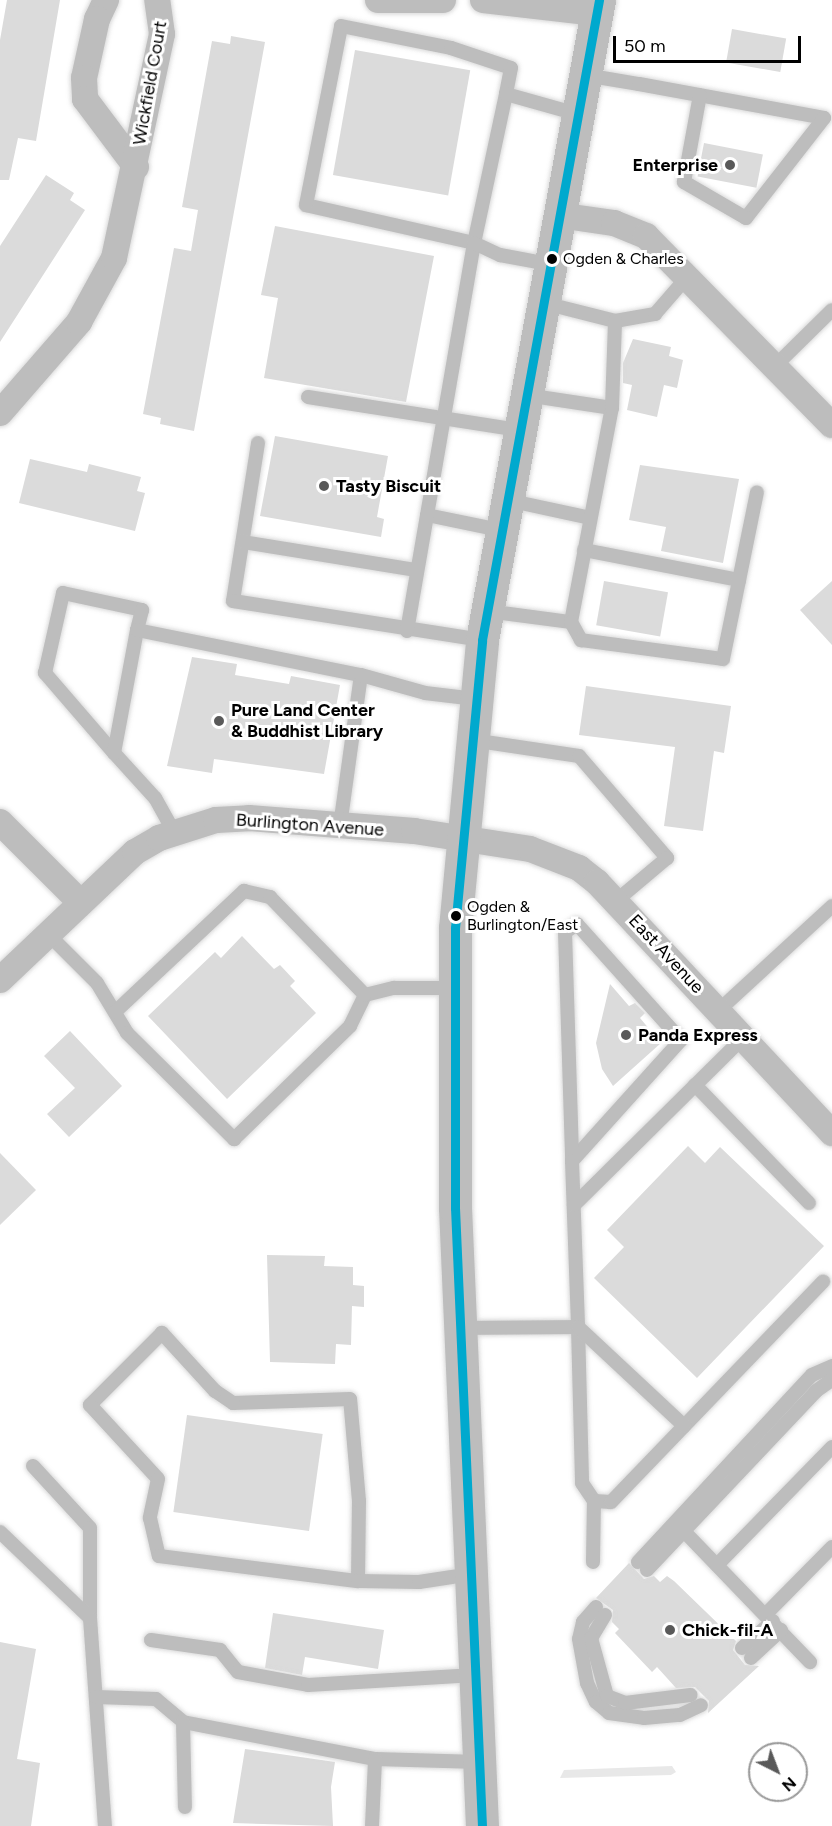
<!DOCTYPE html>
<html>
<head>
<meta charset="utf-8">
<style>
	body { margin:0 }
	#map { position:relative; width:832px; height:1826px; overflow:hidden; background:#fff; font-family:Figtree,sans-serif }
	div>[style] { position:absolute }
	.green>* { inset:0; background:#e8e8e8 }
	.building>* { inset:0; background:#dbdbdb; transform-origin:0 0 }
	.roads { filter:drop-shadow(0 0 2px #dbdbdb) drop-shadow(0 0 2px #dbdbdb) }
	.lane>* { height:14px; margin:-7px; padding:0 7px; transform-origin:7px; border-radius:7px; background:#bdbdbd }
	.street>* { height:26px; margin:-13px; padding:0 13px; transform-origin:13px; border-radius:13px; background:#bdbdbd }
	.primary>* { height:33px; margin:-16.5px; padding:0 16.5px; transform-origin:16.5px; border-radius:16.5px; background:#bdbdbd }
	.bus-1>* { height:9px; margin:-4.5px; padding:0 4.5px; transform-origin:4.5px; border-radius:4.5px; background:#00a9ce }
	.dots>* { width:16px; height:16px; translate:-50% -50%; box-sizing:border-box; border:3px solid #fff; border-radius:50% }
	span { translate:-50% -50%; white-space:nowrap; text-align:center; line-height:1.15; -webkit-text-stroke:6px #fff; paint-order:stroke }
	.bus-label { font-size:16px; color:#000 }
	.left { translate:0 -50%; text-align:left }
	.street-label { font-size:18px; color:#000 }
	.poi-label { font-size:18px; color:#000; font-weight:700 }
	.right { translate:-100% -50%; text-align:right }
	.north { position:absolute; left:748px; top:1742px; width:60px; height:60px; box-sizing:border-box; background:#fff; border:2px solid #999; border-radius:50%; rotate:138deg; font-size:16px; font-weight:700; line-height:24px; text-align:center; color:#000 }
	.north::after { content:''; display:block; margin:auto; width:21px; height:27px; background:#595959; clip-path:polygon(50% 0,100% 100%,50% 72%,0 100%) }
	.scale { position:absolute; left:613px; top:36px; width:188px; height:27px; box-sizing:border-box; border:3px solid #000; border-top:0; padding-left:8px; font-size:18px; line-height:21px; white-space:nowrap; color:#000; -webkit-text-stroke:4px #fff; paint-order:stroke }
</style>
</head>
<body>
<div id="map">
	<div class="green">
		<div style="clip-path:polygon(672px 1766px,676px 1772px,671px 1775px,560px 1778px,564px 1770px)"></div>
	</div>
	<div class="building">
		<div style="clip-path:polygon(7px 0,60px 0,36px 141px,18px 138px,9px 180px,0 180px,0 40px)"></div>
		<div style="left:732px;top:29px;width:55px;height:34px;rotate:10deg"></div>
		<div style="clip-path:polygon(231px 36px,265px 42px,194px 431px,160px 424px,161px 418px,143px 414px,174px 248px,191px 251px,198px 210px,182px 207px,212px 41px,230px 44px)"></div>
		<div style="left:355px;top:50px;width:117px;height:127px;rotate:10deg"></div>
		<div style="left:704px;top:143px;width:60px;height:34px;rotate:11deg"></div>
		<div style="clip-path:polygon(46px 175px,74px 193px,70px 200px,85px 210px,0 342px,0 246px)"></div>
		<div style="clip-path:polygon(275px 226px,434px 256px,406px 402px,264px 378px,278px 298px,261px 295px)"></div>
		<div style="clip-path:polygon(633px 339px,671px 347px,669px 356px,683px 360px,677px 388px,664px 385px,657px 417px,627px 410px,632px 385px,623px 383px,623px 363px)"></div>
		<div style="clip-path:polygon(275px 436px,388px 456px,377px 517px,384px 519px,381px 537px,260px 516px)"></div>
		<div style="clip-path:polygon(30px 459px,87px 472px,89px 464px,141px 477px,137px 491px,145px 493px,135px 531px,19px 503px)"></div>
		<div style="clip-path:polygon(640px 465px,739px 479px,723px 563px,661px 551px,666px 527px,629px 520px)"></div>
		<div style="left:604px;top:581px;width:65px;height:45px;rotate:10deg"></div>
		<div style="clip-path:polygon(832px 581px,832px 645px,800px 610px)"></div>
		<div style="clip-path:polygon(192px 657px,237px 664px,235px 675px,289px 684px,291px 676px,340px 685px,324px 774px,214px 759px,212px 773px,167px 766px)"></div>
		<div style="clip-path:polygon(586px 686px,731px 706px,724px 753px,714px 751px,703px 831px,664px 826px,675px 747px,579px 735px)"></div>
		<div style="clip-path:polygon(242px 936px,274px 969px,280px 965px,295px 981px,290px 986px,316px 1013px,227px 1099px,148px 1016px,215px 952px,221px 958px)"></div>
		<div style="clip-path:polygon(610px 984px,629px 1006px,635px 1003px,645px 1013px,640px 1018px,661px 1043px,613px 1086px,602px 1069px,596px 1043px)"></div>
		<div style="clip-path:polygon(70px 1031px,122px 1086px,69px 1137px,47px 1114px,75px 1088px,44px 1056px)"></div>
		<div style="clip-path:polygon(688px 1146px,705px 1163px,720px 1147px,824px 1246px,697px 1378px,594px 1278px,624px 1247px,607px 1230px)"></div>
		<div style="clip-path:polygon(0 1153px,36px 1190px,0 1225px)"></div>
		<div style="clip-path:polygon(267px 1255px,325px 1256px,324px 1266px,353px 1267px,353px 1285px,364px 1286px,364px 1307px,352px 1306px,351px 1345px,336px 1344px,335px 1364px,270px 1362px)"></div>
		<div style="left:187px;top:1415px;width:137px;height:98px;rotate:8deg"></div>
		<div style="clip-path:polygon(629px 1563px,644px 1579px,654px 1576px,660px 1582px,667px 1576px,674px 1581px,736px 1641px,733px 1650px,745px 1665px,759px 1666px,708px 1713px,709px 1701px,695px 1687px,676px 1688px,657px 1667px,652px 1672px,615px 1633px,619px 1629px,612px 1622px,613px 1610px,596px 1598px)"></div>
		<div style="clip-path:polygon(273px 1613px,384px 1630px,378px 1669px,305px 1657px,302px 1675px,265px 1668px)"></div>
		<div style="clip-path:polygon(0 1642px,36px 1649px,17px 1759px,40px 1763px,31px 1826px,0 1826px)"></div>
		<div style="clip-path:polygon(245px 1749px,335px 1762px,331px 1787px,333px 1826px,233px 1823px)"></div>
	</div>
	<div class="roads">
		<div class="lane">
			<div style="left:585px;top:75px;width:55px;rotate:9.5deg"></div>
			<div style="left:639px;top:84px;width:188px;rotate:10.4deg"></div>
			<div style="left:824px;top:118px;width:127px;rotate:128deg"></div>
			<div style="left:746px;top:218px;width:72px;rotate:-149.9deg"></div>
			<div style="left:684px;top:182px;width:88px;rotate:-79.6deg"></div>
			<div style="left:506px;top:94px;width:152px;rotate:102.1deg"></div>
			<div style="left:474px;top:243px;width:172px;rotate:-167.3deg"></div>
			<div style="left:306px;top:205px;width:182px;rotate:-78.9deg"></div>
			<div style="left:341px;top:26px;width:112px;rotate:11.3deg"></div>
			<div style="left:451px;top:48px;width:63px;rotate:18.4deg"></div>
			<div style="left:511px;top:68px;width:26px;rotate:101deg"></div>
			<div style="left:506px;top:94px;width:74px;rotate:15.7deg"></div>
			<div style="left:544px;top:303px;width:73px;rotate:14.2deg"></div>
			<div style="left:615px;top:321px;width:41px;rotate:-9.9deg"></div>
			<div style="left:655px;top:314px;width:49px;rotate:-49.1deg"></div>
			<div style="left:774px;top:367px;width:81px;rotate:-44.5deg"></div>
			<div style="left:526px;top:395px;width:87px;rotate:8.6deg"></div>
			<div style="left:308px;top:397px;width:214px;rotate:8.9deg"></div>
			<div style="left:258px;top:443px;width:160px;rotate:99deg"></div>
			<div style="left:233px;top:601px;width:252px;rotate:8.9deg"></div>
			<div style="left:507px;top:500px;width:85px;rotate:12.2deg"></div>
			<div style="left:427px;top:515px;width:75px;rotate:11.6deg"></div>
			<div style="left:243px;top:542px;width:175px;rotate:9.2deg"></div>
			<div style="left:584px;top:550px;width:158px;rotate:11deg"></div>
			<div style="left:487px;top:611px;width:85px;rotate:7.5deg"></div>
			<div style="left:571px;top:622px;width:218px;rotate:-79.2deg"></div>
			<div style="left:612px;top:408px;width:87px;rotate:-88deg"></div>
			<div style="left:571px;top:622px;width:21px;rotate:61deg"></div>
			<div style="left:581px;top:640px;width:143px;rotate:7.6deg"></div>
			<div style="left:723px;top:659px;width:170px;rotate:-78.5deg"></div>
			<div style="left:407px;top:631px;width:394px;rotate:-80.2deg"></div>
			<div style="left:474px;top:243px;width:29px;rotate:25deg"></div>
			<div style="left:500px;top:255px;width:50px;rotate:10.4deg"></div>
			<div style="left:472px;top:740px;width:108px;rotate:8.5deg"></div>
			<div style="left:579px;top:756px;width:135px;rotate:49.2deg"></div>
			<div style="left:667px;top:858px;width:67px;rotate:139.9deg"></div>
			<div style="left:114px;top:753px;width:106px;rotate:-130.8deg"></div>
			<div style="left:45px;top:673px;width:82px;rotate:-77.3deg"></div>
			<div style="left:63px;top:593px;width:81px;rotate:12.1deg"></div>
			<div style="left:142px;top:610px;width:21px;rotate:104deg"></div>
			<div style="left:340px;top:826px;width:152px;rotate:-82.1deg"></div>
			<div style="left:174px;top:832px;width:39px;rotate:-119deg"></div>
			<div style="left:155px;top:798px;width:61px;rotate:-132.3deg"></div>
			<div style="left:114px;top:753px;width:125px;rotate:-79.4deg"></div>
			<div style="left:137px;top:630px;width:228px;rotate:11.4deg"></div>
			<div style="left:361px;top:675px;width:66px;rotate:15.7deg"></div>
			<div style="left:425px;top:693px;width:51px;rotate:6.7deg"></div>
			<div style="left:48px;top:934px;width:69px;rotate:45deg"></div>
			<div style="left:97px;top:983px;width:58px;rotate:59deg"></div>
			<div style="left:127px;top:1033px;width:151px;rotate:44.7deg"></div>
			<div style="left:234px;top:1139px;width:162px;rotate:-44.2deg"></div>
			<div style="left:350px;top:1026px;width:34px;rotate:-64deg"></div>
			<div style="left:365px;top:995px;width:30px;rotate:-14deg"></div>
			<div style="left:394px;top:988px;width:59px"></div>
			<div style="left:718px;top:1011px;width:155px;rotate:-42.6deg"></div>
			<div style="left:115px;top:1012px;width:177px;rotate:-43.2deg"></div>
			<div style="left:244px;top:891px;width:27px;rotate:13deg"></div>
			<div style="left:270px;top:897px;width:136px;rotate:45.9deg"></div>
			<div style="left:695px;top:1085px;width:164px;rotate:46deg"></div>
			<div style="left:572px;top:1161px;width:163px;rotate:-48deg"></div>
			<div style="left:681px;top:1040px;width:156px;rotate:-131.9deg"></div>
			<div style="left:577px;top:924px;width:14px;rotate:146deg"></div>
			<div style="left:565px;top:932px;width:229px;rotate:88.2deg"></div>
			<div style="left:572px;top:1161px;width:166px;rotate:87.9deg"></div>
			<div style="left:578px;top:1327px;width:156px;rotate:88.5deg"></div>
			<div style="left:582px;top:1483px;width:22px;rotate:56deg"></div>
			<div style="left:594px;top:1501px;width:17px;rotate:3deg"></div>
			<div style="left:611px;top:1502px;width:306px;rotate:-46.1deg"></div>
			<div style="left:574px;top:1205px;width:238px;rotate:-44.7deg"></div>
			<div style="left:461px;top:1328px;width:117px;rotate:-0.5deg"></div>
			<div style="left:578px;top:1327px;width:145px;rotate:43deg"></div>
			<div style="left:33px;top:1466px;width:84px;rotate:47.4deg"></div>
			<div style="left:90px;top:1528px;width:90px;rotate:90deg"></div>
			<div style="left:90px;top:1618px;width:209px;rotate:85.9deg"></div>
			<div style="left:679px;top:1526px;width:189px;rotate:46.1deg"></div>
			<div style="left:0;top:1532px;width:124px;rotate:43.7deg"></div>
			<div style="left:593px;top:1562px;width:61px;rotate:-89.1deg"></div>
			<div style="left:638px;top:1562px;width:255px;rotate:-47.1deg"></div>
			<div style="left:812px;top:1375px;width:22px;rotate:-24deg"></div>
			<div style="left:717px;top:1565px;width:165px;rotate:-45.7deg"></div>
			<div style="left:647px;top:1570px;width:246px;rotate:-46.6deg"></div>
			<div style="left:816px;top:1391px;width:19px;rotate:-35deg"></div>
			<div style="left:358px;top:1581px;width:80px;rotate:-89.3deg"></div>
			<div style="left:359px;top:1501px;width:102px;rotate:-95deg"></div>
			<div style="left:350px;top:1399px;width:117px;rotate:178deg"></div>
			<div style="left:233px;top:1403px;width:22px;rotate:-146deg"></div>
			<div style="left:215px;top:1391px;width:79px;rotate:-132.4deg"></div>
			<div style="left:162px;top:1333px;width:102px;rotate:135deg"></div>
			<div style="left:90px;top:1405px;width:100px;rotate:47.4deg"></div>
			<div style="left:158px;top:1479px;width:40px;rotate:102deg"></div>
			<div style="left:150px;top:1518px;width:39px;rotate:77deg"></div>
			<div style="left:159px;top:1556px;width:201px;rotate:7.2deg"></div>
			<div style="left:358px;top:1581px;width:61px;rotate:0.9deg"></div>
			<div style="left:419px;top:1582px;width:53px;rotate:-8.7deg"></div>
			<div style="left:596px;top:1607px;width:20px;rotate:131deg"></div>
			<div style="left:583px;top:1622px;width:17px;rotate:103deg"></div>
			<div style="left:579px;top:1639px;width:45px;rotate:79.7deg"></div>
			<div style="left:587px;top:1683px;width:21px;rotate:65deg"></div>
			<div style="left:596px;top:1702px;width:17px;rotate:40deg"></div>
			<div style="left:609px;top:1713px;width:35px;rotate:8deg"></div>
			<div style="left:644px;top:1718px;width:36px;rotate:-5deg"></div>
			<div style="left:680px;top:1715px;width:23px;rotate:-25deg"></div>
			<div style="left:766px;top:1614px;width:94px;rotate:-45.4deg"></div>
			<div style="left:605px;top:1615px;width:27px;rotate:121deg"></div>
			<div style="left:591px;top:1638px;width:60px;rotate:74.6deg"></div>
			<div style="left:607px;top:1696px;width:19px;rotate:21deg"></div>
			<div style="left:625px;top:1703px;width:66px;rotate:-6.9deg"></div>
			<div style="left:151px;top:1640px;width:70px;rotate:8.2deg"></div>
			<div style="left:220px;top:1650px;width:28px;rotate:51deg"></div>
			<div style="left:238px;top:1672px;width:71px;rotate:10.5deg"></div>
			<div style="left:308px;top:1685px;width:167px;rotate:-3.4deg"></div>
			<div style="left:742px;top:1648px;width:41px;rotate:-41.1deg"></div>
			<div style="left:751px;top:1658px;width:41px;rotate:-43deg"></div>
			<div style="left:96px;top:1697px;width:60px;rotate:1.9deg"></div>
			<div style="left:156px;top:1699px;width:35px;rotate:40deg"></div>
			<div style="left:183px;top:1722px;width:196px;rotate:10.9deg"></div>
			<div style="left:375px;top:1759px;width:104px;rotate:1.7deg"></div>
			<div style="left:183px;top:1722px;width:85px;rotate:88.7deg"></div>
			<div style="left:372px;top:1826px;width:67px;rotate:-87.4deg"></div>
		</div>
		<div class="street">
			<div style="left:106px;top:0;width:21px;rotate:115deg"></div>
			<div style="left:97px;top:19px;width:60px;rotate:102.4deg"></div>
			<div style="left:84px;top:78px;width:21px;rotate:87deg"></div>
			<div style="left:85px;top:99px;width:85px;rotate:53.1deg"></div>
			<div style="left:378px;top:0;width:65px"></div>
			<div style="left:483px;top:0;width:114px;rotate:6.6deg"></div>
			<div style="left:558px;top:215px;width:57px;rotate:8.1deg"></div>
			<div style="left:614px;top:223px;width:35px;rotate:22deg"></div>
			<div style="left:646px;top:236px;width:265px;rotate:45.5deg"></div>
			<div style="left:0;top:413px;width:121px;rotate:-49deg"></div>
			<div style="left:79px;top:322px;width:73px;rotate:-61.3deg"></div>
			<div style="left:114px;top:258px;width:229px;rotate:-77.9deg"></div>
			<div style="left:162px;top:34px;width:34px;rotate:-98deg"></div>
			<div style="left:0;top:822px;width:113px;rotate:45deg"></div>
			<div style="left:0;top:980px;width:186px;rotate:-43.5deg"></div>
			<div style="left:135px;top:852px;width:28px;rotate:-30deg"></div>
			<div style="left:159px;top:838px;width:60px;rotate:-17.5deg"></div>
			<div style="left:216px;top:820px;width:33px;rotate:-3deg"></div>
			<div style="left:249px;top:818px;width:166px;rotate:4.5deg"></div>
			<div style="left:414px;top:831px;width:117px;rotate:8.8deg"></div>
			<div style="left:530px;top:849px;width:53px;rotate:21.2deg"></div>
			<div style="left:579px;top:868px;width:23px;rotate:38deg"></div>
			<div style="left:597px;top:882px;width:344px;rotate:46.9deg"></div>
		</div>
		<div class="primary">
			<div style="left:482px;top:1826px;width:619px;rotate:-92.5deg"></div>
			<div style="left:455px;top:1208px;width:280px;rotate:-90deg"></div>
			<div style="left:455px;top:928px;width:289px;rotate:-84.6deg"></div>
			<div style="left:482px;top:640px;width:651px;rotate:-79.64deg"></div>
		</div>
	</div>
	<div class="bus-1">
		<div style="left:482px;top:1826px;width:619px;rotate:-92.5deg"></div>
		<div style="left:455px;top:1208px;width:280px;rotate:-90deg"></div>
		<div style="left:455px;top:928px;width:289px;rotate:-84.6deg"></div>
		<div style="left:482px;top:640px;width:651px;rotate:-79.64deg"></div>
	</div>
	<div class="dots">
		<div style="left:730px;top:165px;background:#595959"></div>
		<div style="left:552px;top:259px;background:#000"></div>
		<div style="left:324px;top:486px;background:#595959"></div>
		<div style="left:219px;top:721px;background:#595959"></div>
		<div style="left:456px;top:916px;background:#000"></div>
		<div style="left:626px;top:1035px;background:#595959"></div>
		<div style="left:670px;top:1630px;background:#595959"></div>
	</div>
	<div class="bus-label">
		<span class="left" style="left:563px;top:259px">Ogden &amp; Charles</span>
		<span class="left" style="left:467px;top:916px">Ogden &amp;<br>Burlington/East</span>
	</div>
	<div class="street-label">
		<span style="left:150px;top:83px;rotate:-80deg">Wickfield Court</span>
		<span style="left:310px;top:825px;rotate:4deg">Burlington Avenue</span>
		<span style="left:666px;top:954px;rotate:47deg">East Avenue</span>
	</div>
	<div class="poi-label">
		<span class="right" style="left:718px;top:165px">Enterprise</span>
		<span class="left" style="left:336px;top:486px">Tasty Biscuit</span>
		<span class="left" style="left:231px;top:721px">Pure Land Center<br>&amp; Buddhist Library</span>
		<span class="left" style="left:638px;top:1035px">Panda Express</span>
		<span class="left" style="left:682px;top:1630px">Chick-fil-A</span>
	</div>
	<div class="north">N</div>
	<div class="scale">50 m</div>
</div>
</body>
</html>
